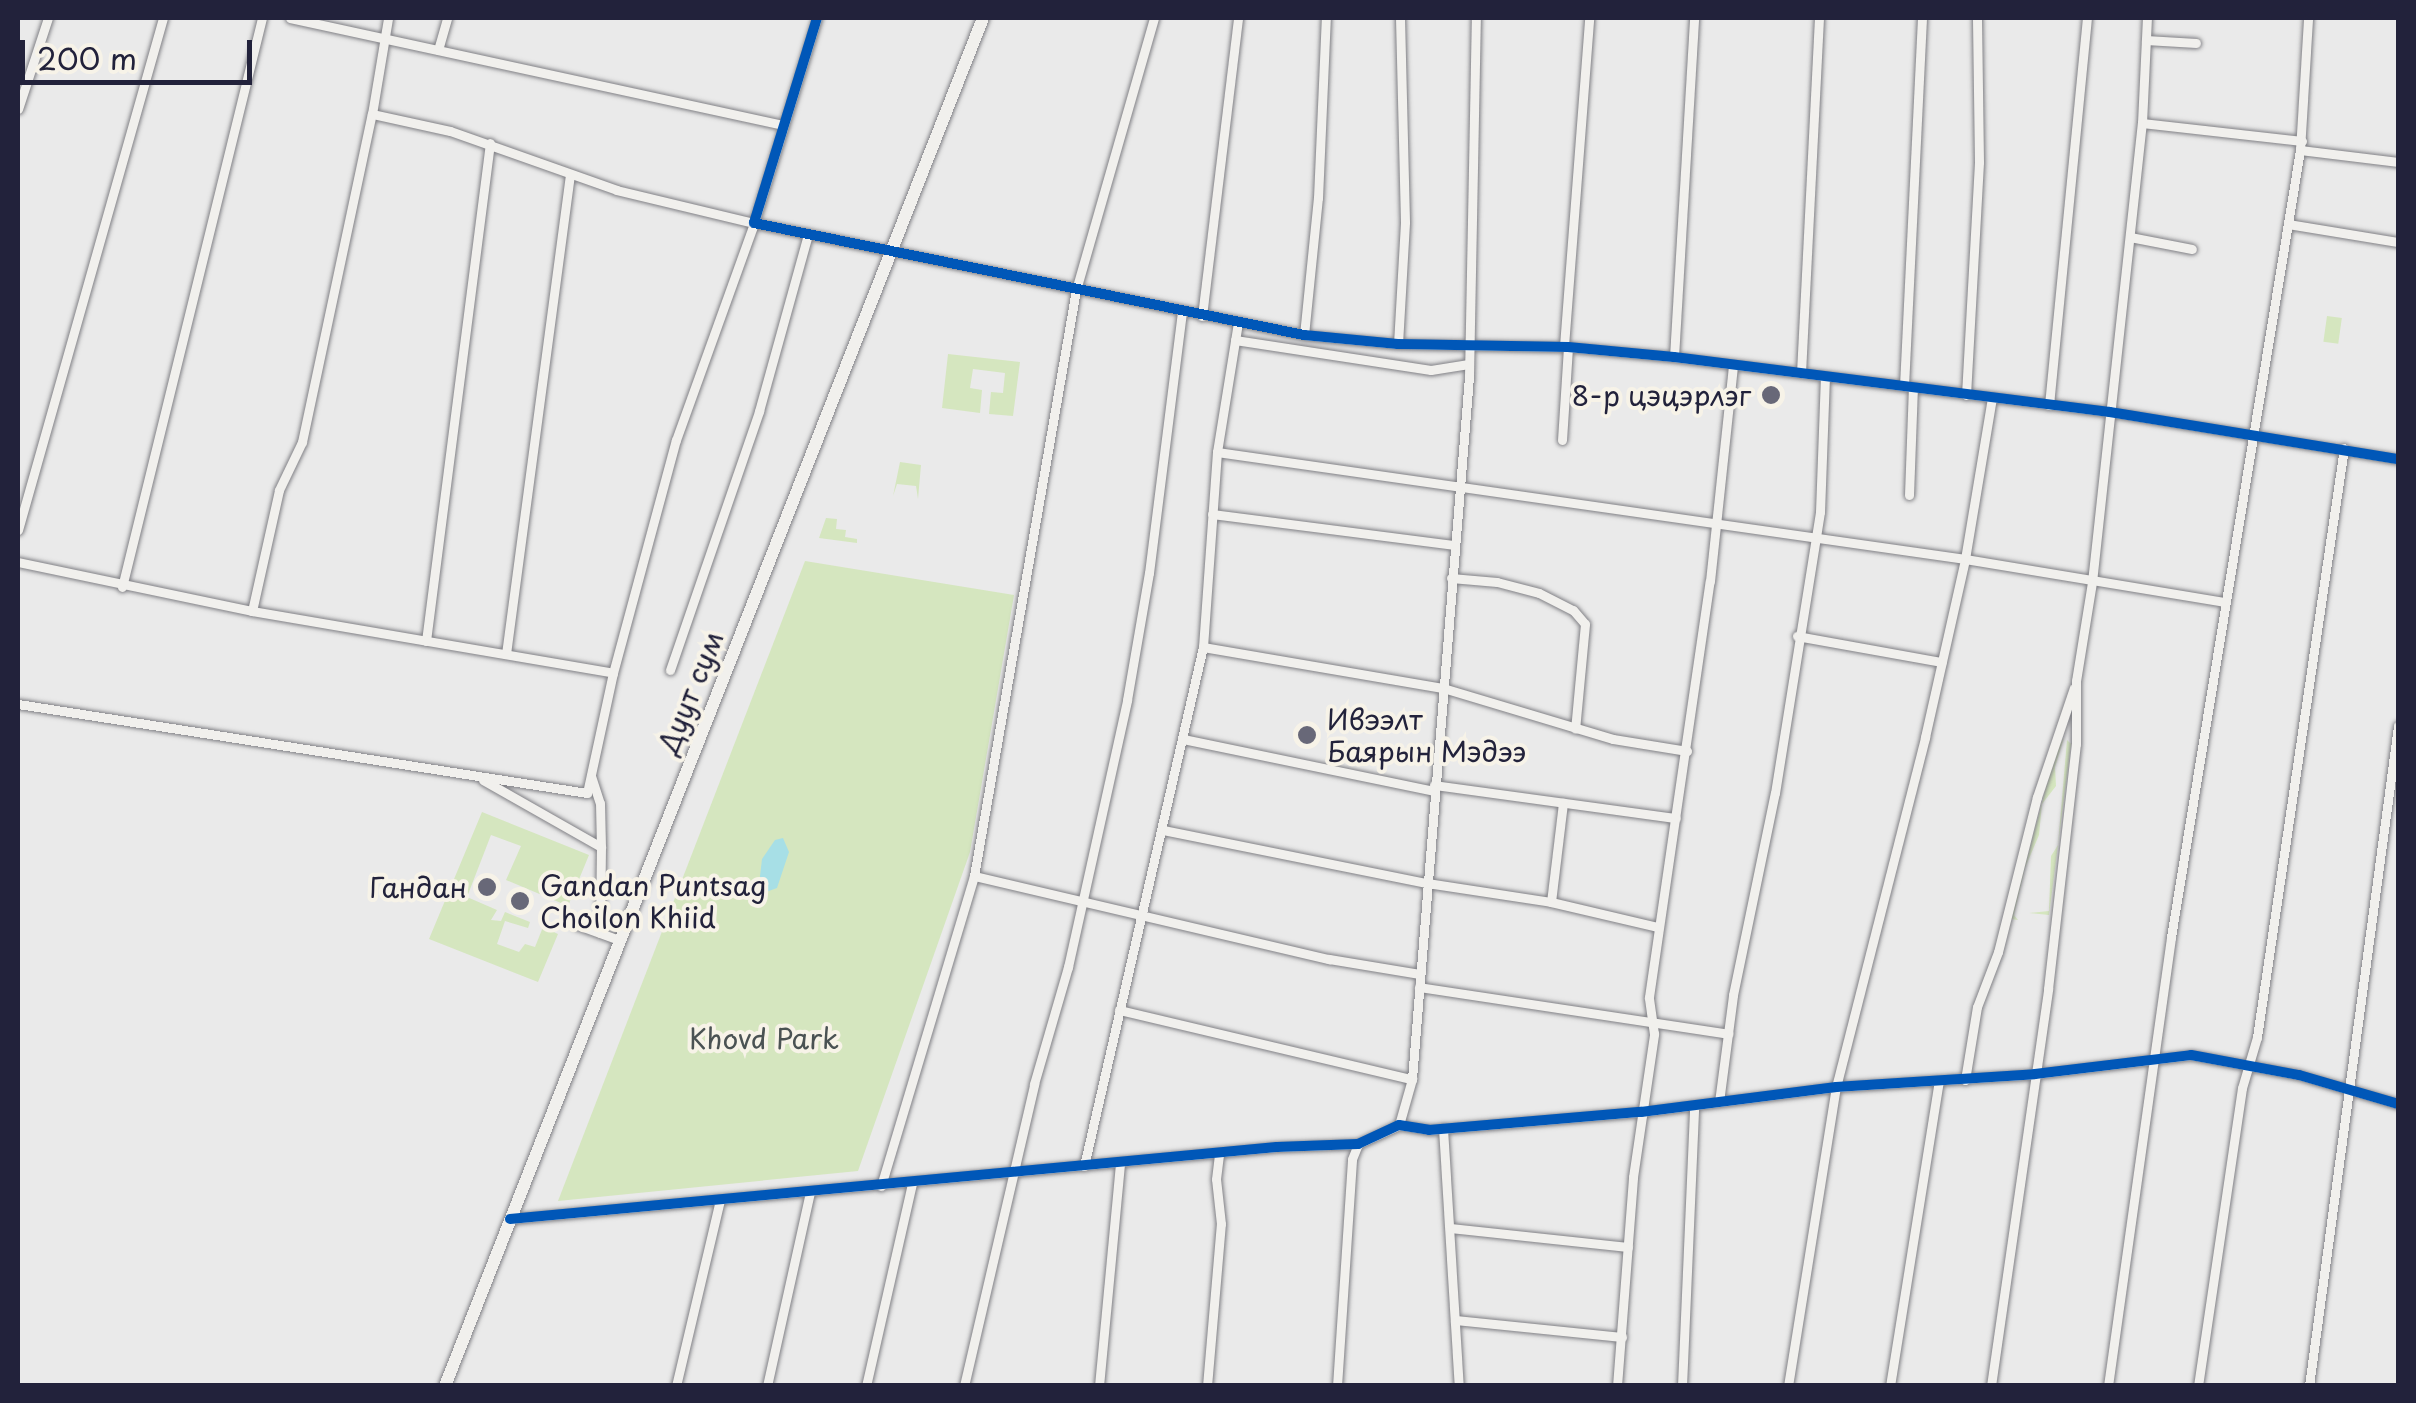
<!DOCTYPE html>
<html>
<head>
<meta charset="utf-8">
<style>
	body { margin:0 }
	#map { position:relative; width:2416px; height:1403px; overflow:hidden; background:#eaeaea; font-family:"Playpen Sans",sans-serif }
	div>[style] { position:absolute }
	.green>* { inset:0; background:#d5e6bf; transform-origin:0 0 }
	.water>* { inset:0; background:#a7dfe6 }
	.roads { filter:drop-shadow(0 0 2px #808085) drop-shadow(0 0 2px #808085) }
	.minor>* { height:9px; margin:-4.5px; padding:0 4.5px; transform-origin:4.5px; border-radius:4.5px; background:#f1f0ed }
	.secondary>* { height:12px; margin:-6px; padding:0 6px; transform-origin:6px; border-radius:6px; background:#f1f0ed }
	.cycleway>* { height:10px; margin:-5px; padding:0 5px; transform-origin:5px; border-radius:5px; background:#0057b8 }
	.dots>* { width:28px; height:28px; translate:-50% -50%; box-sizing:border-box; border:5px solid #f7f3e8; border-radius:50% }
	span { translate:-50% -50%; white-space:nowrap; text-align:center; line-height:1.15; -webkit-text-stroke:8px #f7f3e8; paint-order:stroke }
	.poi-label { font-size:28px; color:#22223b }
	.right { translate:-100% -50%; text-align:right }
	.left { translate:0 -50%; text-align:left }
	.street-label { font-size:28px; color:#22223b }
	.park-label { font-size:28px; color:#4a5253 }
	.frame { position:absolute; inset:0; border:20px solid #22223b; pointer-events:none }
	.scale { position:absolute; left:20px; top:40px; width:232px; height:45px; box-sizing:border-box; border:5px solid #22223b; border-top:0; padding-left:12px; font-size:30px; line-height:35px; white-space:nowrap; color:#22223b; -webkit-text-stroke:8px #f7f3e8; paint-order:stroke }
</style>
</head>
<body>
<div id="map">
	<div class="green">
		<div style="left:2327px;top:316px;width:15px;height:26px;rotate:8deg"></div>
		<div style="clip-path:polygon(948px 354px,1020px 362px,1013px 416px,989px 414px,991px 392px,1003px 393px,1005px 373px,973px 369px,970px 388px,982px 390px,980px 413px,942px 408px)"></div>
		<div style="clip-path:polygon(900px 462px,921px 465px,918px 499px,916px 486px,897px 484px,893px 496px)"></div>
		<div style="clip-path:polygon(826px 518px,837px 519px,836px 529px,846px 530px,845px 537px,857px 539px,857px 543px,819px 538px)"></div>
		<div style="clip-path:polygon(805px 561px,1014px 595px,970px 852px,858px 1171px,558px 1201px)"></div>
		<div style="clip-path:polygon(2064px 738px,2055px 767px,2056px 786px,2042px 804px,2039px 835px,2025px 868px,2014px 915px,2018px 920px,2011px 919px,2056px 750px)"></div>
		<div style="clip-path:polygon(2067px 740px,2071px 744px,2049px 915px,2029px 913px,2049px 911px,2051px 856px,2058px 845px)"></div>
		<div style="clip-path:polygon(482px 812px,589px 855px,568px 906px,506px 880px,521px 846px,491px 835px,467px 897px,497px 910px,491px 920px,501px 921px,505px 912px,530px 922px,528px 928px,505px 921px,497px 944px,519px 952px,525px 944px,535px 947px,543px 927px,558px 934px,538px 982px,429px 939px)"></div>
	</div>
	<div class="water">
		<div style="clip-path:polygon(783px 838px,789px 852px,777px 888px,766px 892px,759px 885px,762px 859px,775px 840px)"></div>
	</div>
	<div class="roads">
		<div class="minor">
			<div style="left:290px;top:18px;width:504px;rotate:12.25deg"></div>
			<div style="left:817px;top:18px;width:214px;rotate:107.1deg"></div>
			<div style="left:754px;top:223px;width:561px;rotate:11.51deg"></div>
			<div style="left:1304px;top:335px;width:94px;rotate:5.5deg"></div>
			<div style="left:1398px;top:344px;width:170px;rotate:1deg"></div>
			<div style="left:1568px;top:347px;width:106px;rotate:5.4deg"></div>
			<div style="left:1674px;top:357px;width:439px;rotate:7.2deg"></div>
			<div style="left:2110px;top:412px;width:292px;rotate:9.3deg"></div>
			<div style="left:2146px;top:40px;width:50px;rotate:3.4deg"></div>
			<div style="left:438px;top:50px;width:33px;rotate:-74deg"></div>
			<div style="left:18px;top:109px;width:96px;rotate:-71.8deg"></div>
			<div style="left:2142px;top:123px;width:161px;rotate:6.4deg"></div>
			<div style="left:2300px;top:150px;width:99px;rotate:7deg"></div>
			<div style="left:2288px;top:224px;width:111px;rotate:9.3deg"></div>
			<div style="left:2130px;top:237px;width:63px;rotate:11deg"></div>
			<div style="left:1202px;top:316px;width:300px;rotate:-83.1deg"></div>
			<div style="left:1304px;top:335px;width:138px;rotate:-84.2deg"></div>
			<div style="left:1318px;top:198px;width:180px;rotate:-87.5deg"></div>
			<div style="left:1235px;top:340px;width:198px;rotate:8.7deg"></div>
			<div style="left:1431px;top:370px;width:38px;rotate:-9deg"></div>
			<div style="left:1398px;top:344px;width:122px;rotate:-86.7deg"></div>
			<div style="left:1405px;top:222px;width:204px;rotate:-91.4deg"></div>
			<div style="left:1564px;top:346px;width:329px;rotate:-85.6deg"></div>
			<div style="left:1674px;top:357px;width:340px;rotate:-86.6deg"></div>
			<div style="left:1801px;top:373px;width:355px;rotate:-87.1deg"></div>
			<div style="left:1904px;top:386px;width:368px;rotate:-87.2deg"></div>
			<div style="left:1966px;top:395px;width:233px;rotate:-86.8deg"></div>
			<div style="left:1979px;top:162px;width:144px;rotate:-90.8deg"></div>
			<div style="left:2049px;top:405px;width:389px;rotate:-84.4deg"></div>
			<div style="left:1562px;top:440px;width:93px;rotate:-86.3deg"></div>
			<div style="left:1217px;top:452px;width:756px;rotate:8.14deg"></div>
			<div style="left:1965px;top:559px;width:264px;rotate:9.4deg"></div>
			<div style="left:1909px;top:495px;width:108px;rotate:-87.9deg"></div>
			<div style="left:1212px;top:514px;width:243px;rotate:7.3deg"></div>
			<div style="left:18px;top:530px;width:532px;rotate:-74.19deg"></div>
			<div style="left:18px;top:562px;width:239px;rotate:11.8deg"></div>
			<div style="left:252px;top:611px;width:366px;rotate:9.7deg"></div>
			<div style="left:1451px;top:578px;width:46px;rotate:5deg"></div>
			<div style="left:1497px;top:582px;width:43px;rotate:14.7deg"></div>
			<div style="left:1539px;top:593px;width:38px;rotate:27deg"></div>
			<div style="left:1573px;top:610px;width:18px;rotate:49deg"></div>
			<div style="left:1585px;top:624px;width:105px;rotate:95.4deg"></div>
			<div style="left:122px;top:587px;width:586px;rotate:-76.18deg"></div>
			<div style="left:252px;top:611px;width:124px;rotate:-77.4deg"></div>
			<div style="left:279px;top:490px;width:53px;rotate:-64.4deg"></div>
			<div style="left:302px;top:442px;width:335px;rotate:-78deg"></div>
			<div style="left:372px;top:114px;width:97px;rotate:-80.5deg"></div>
			<div style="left:1797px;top:636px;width:147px;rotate:10.2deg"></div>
			<div style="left:426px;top:641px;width:502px;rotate:-82.68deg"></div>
			<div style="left:1203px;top:647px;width:243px;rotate:9.7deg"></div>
			<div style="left:1443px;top:688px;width:177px;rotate:16.7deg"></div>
			<div style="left:1613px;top:739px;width:75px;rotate:9.2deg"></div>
			<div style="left:506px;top:654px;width:484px;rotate:-82.4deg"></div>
			<div style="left:670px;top:670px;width:274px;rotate:-71deg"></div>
			<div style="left:759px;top:411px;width:184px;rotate:-74.5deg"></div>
			<div style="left:18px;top:704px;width:576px;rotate:8.89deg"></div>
			<div style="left:587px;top:793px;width:123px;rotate:-77.8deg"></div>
			<div style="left:613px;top:673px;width:241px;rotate:-74.9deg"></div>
			<div style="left:676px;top:440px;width:231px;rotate:-70.2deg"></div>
			<div style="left:754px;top:223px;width:141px;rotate:-166.5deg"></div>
			<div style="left:617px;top:190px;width:177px;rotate:-160.5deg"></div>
			<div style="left:450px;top:131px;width:80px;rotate:-167.7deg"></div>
			<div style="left:1183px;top:739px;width:256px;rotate:11.7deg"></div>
			<div style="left:591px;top:776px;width:28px;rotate:72deg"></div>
			<div style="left:600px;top:803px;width:44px;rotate:88.7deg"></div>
			<div style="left:483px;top:780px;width:136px;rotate:29.6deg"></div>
			<div style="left:601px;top:847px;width:86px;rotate:90.7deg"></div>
			<div style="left:1434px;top:785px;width:244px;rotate:7.8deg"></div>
			<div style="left:1163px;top:830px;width:269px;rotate:11.4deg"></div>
			<div style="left:1427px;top:883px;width:125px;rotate:8.7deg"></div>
			<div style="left:1551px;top:902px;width:110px;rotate:13.2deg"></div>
			<div style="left:974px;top:876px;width:365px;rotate:13.2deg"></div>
			<div style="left:1329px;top:959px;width:92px;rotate:9.4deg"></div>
			<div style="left:1551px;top:902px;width:100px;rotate:-83.1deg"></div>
			<div style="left:575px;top:924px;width:47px;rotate:20deg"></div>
			<div style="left:1419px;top:987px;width:313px;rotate:8.6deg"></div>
			<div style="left:1119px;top:1010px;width:301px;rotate:13.3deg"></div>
			<div style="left:1965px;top:1080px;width:74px;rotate:-80.7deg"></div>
			<div style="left:1977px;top:1007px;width:59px;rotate:-69.1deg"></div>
			<div style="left:1998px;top:952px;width:160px;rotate:-75.9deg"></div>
			<div style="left:2037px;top:797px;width:115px;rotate:-71.3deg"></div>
			<div style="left:1719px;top:1102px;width:108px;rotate:-82.5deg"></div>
			<div style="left:1733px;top:995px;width:206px;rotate:-78.3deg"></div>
			<div style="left:1775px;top:793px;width:285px;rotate:-80.9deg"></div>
			<div style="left:1820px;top:512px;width:136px;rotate:-87.9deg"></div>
			<div style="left:1399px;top:1125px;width:48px;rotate:-74.2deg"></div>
			<div style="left:1412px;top:1079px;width:705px;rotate:-85.36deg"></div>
			<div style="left:1469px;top:376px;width:358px;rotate:-88.9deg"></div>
			<div style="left:1443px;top:1128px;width:258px;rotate:86.5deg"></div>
			<div style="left:1084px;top:1166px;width:532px;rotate:-77.09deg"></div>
			<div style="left:1203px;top:647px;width:196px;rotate:-85.9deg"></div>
			<div style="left:1217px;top:452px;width:131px;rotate:-80.8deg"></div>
			<div style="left:881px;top:1186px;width:324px;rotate:-73.3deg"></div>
			<div style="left:974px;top:876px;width:595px;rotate:-80.13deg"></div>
			<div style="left:1076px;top:290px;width:283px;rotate:-74deg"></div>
			<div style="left:510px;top:1219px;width:770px;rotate:-5.36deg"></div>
			<div style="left:1277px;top:1147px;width:81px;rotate:-2.1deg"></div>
			<div style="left:1358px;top:1144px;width:45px;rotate:-24.9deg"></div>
			<div style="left:1399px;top:1125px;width:30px;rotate:9deg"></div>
			<div style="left:1429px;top:1130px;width:213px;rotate:-4.9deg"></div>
			<div style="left:1641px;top:1112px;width:197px;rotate:-7.3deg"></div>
			<div style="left:1836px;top:1087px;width:199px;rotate:-3.7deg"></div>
			<div style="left:2035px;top:1074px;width:157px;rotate:-6.9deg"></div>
			<div style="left:2191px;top:1055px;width:110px;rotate:10.5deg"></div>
			<div style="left:2299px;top:1075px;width:103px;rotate:16.3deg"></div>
			<div style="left:1450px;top:1228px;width:179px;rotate:6.1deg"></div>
			<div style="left:1455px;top:1320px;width:168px;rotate:5.8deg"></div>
			<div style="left:676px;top:1386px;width:191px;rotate:-76.7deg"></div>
			<div style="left:767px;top:1386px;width:199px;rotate:-77.5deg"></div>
			<div style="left:866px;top:1386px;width:208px;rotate:-77.2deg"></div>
			<div style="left:964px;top:1386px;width:310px;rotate:-76.9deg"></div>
			<div style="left:1034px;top:1084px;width:122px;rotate:-73.8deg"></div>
			<div style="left:1068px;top:967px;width:273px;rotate:-77.5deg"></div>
			<div style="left:1127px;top:700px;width:129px;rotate:-80.2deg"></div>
			<div style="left:1149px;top:573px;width:263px;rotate:-82.8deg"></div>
			<div style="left:1099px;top:1386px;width:225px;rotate:-84.6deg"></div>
			<div style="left:1207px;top:1386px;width:163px;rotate:-85.1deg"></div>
			<div style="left:1221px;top:1224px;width:45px;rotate:-96.3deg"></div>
			<div style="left:1216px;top:1179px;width:26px;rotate:-83deg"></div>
			<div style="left:1337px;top:1386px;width:227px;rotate:-86.2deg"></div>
			<div style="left:1352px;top:1159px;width:16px;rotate:-68deg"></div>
			<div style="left:1617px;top:1386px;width:210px;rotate:-85.6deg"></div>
			<div style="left:1633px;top:1177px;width:145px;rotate:-81.6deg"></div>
			<div style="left:1654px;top:1034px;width:37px;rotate:-98deg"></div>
			<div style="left:1649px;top:997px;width:420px;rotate:-81.7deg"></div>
			<div style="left:1710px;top:581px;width:217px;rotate:-83.9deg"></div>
			<div style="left:1682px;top:1386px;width:280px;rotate:-87.5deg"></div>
			<div style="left:1788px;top:1386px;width:303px;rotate:-80.9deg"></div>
			<div style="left:1836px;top:1087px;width:361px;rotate:-75.7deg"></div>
			<div style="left:1925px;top:737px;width:182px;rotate:-77.3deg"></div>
			<div style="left:1965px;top:559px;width:164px;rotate:-80.5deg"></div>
			<div style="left:1890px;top:1386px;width:309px;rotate:-80.9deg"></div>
			<div style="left:1991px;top:1386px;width:401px;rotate:-81.8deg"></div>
			<div style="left:2048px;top:989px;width:247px;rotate:-83.5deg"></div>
			<div style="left:2076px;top:744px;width:63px;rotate:-90deg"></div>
			<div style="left:2076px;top:681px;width:100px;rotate:-80.8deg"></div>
			<div style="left:2092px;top:582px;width:462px;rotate:-83.8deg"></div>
			<div style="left:2142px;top:123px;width:105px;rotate:-87.3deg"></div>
			<div style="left:2108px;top:1386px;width:453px;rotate:-82deg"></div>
			<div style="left:2171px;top:937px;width:798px;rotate:-80.69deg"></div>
			<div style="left:2300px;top:150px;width:132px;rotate:-86.5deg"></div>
			<div style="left:2198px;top:1386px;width:301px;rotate:-81.6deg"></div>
			<div style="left:2242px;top:1088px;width:53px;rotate:-73.6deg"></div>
			<div style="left:2257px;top:1037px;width:595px;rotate:-81.6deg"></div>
			<div style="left:2309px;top:1386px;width:666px;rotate:-82.32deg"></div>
		</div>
		<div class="secondary">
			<div style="left:445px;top:1386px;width:1470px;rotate:-68.53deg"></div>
		</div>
	</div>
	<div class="cycleway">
		<div style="left:817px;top:18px;width:214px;rotate:107.1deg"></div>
		<div style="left:754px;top:223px;width:561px;rotate:11.51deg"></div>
		<div style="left:1304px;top:335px;width:94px;rotate:5.5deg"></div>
		<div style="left:1398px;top:344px;width:170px;rotate:1deg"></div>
		<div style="left:1568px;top:347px;width:106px;rotate:5.4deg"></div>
		<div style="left:1674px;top:357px;width:439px;rotate:7.2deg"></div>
		<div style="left:2110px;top:412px;width:292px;rotate:9.3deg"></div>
		<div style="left:510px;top:1219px;width:770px;rotate:-5.36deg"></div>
		<div style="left:1277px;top:1147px;width:81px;rotate:-2.1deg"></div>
		<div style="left:1358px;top:1144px;width:45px;rotate:-24.9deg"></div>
		<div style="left:1399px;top:1125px;width:30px;rotate:9deg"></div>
		<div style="left:1429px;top:1130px;width:213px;rotate:-4.9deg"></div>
		<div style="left:1641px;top:1112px;width:197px;rotate:-7.3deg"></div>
		<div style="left:1836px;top:1087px;width:199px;rotate:-3.7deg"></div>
		<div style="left:2035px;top:1074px;width:157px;rotate:-6.9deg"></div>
		<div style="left:2191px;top:1055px;width:110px;rotate:10.5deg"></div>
		<div style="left:2299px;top:1075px;width:103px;rotate:16.3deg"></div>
	</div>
	<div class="dots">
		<div style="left:1771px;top:395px;background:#686878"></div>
		<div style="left:1307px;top:735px;background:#686878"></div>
		<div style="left:487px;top:887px;background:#686878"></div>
		<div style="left:520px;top:901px;background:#686878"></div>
	</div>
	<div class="poi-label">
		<span class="right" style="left:1751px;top:395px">8-р цэцэрлэг</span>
		<span class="left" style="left:1327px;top:735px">Ивээлт<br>Баярын Мэдээ</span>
		<span class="left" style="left:540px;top:901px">Gandan Puntsag<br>Choilon Khiid</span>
		<span class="right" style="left:467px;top:887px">Гандан</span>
	</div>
	<div class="street-label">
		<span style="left:690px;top:692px;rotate:-68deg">Дуут сум</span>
	</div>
	<div class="park-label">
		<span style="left:764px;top:1038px">Khovd Park</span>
	</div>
	<div class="frame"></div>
	<div class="scale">200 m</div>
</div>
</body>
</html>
